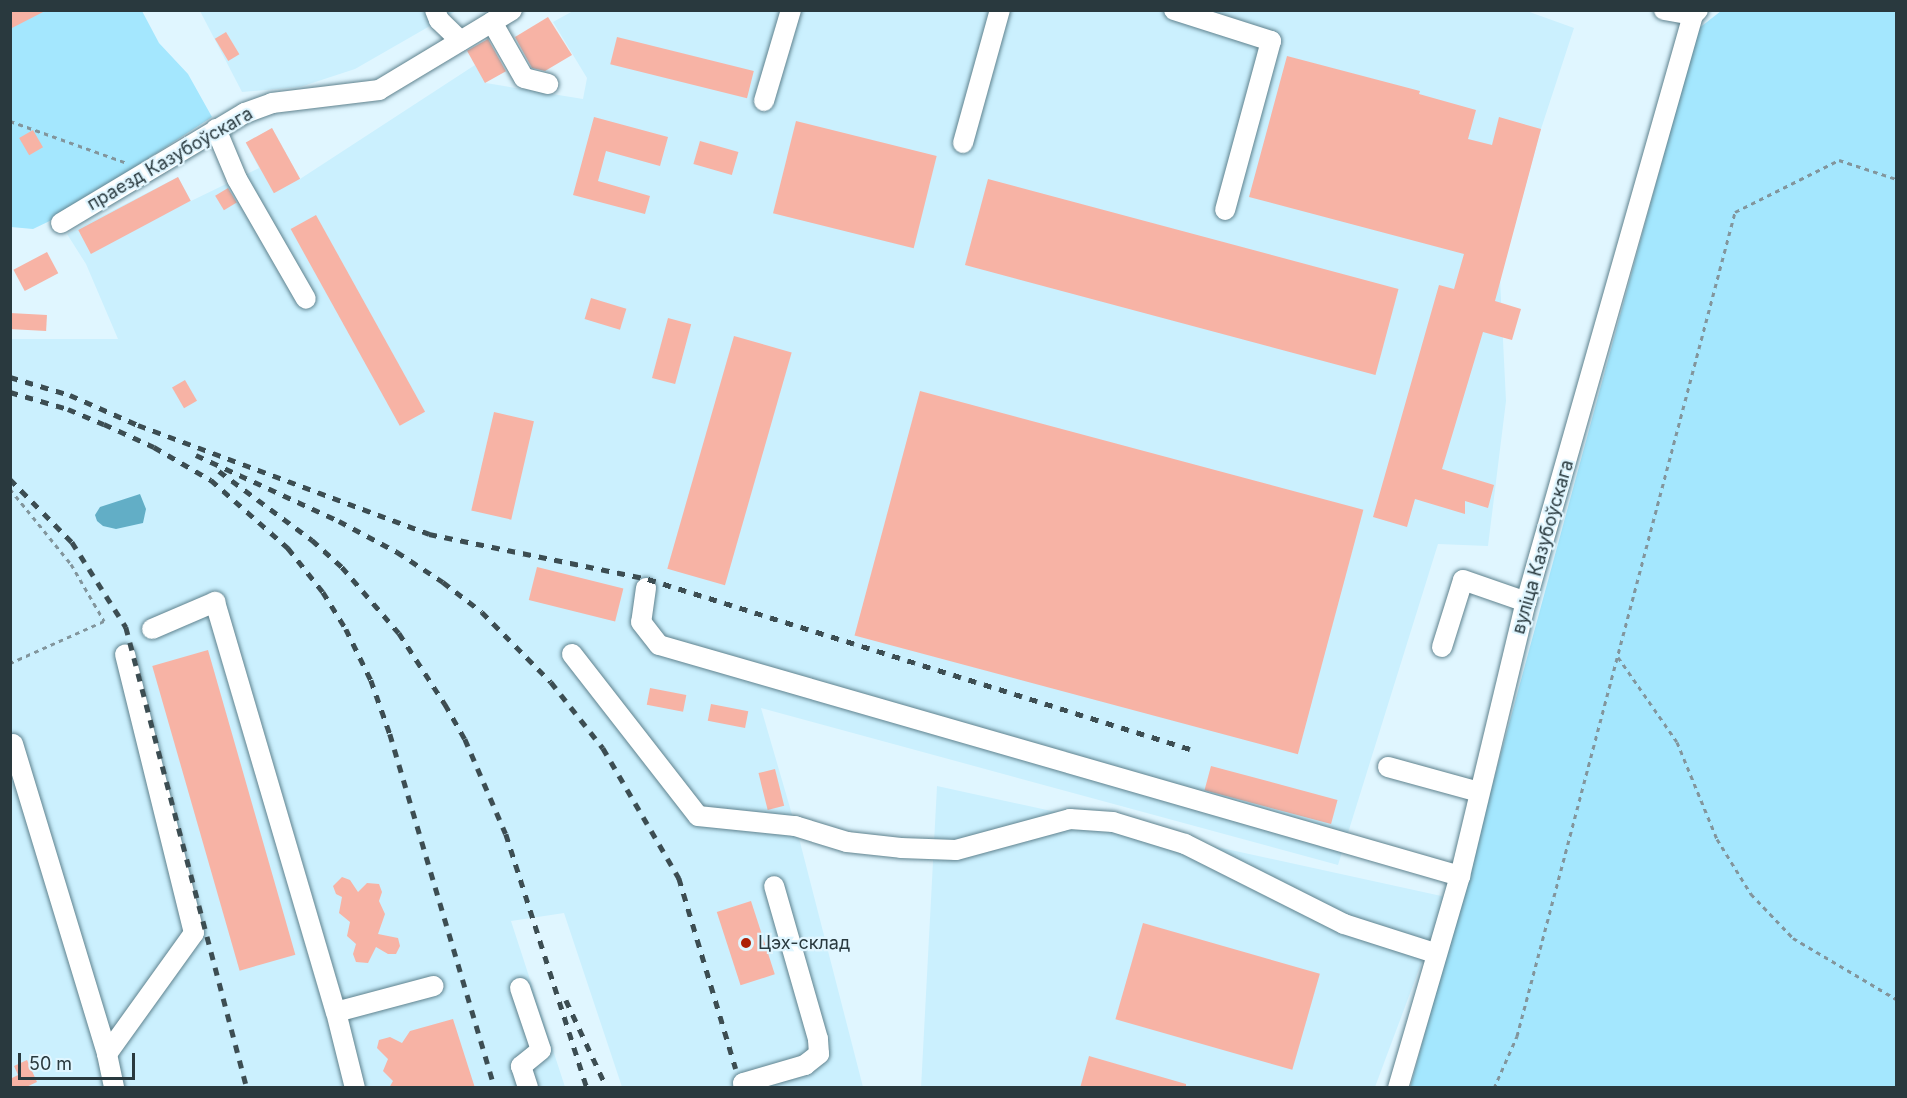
<!DOCTYPE html>
<html>
<head>
<meta charset="utf-8">
<style>
	body { margin:0 }
	#map { position:relative; width:1907px; height:1098px; overflow:hidden; background:#e0f6ff; font-family:Inter,sans-serif }
	div>[style] { position:absolute }
	.built>* { inset:0; background:#cbf0fe }
	.green>* { inset:0; background:#a4e7fe }
	.water>* { inset:0; background:#62aec6 }
	.building>* { inset:0; background:#f7b3a5; transform-origin:0 0 }
	.path>* { height:3px; margin-top:-1.5px; transform-origin:0; background:repeating-linear-gradient(90deg,#82959c 0 4.5px,transparent 0 9px) }
	.roads { filter:drop-shadow(0 0 2px #5f828e) drop-shadow(0 0 2px #5f828e) }
	.minor>* { height:20px; margin:-10px; padding:0 10px; transform-origin:10px; border-radius:10px; background:#fff }
	.rail>* { height:4.5px; margin-top:-2.25px; transform-origin:0; background:repeating-linear-gradient(90deg,#3c4d52 0 8px,transparent 0 16px) }
	.dots>* { width:16px; height:16px; translate:-50% -50%; box-sizing:border-box; border:3px solid #e0f6ff; border-radius:50% }
	span { translate:-50% -50%; white-space:nowrap; text-align:center; line-height:1.15; -webkit-text-stroke:4.5px #e0f6ff; paint-order:stroke }
	.street-label { font-size:18px; color:#29393e }
	.poi-label { font-size:18px; color:#29393e }
	.left { translate:0 -50%; text-align:left }
	.frame { position:absolute; inset:0; border:12px solid #29393e; pointer-events:none }
	.scale { position:absolute; left:18px; top:1053px; width:117px; height:27px; box-sizing:border-box; border:3px solid #29393e; border-top:0; padding-left:8px; font-size:18px; line-height:21px; white-space:nowrap; color:#29393e; -webkit-text-stroke:4px #e0f6ff; paint-order:stroke }
</style>
</head>
<body>
<div id="map">
	<div class="built">
		<div style="clip-path:polygon(1524px 10px,1574px 28px,1541px 129px,1500px 279px,1506px 401px,1488px 546px,1438px 544px,1338px 865px,761px 708px,800px 842px,863px 1087px,622px 1087px,564px 913px,511px 921px,565px 1087px,11px 1088px,11px 339px,118px 339px,86px 264px,67px 234px,178px 177px,191px 201px,259px 168px,246px 143px,272px 128px,300px 179px,475px 65px,486px 83px,583px 99px,587px 78px,553px 22px,573px 11px)"></div>
		<div style="clip-path:polygon(200px 11px,456px 11px,355px 69px,300px 87px,242px 92px)"></div>
		<div style="clip-path:polygon(937px 786px,1446px 897px,1375px 1087px,921px 1088px)"></div>
	</div>
	<div class="green">
		<div style="clip-path:polygon(10px 11px,142px 11px,159px 43px,188px 74px,212px 117px,58px 217px,33px 229px,11px 227px)"></div>
		<div style="clip-path:polygon(1721px 11px,1896px 11px,1896px 1087px,1410px 1088px,1698px 29px)"></div>
	</div>
	<div class="water">
		<div style="clip-path:polygon(140px 494px,146px 509px,143px 523px,116px 529px,103px 526px,97px 521px,95px 515px,100px 507px)"></div>
	</div>
	<div class="building">
		<div style="clip-path:polygon(10px 10px,47px 10px,10px 29px)"></div>
		<div style="clip-path:polygon(548px 17px,572px 55px,545px 71px,532px 68px,515px 37px)"></div>
		<div style="left:226px;top:32px;width:26px;height:13px;rotate:59deg"></div>
		<div style="left:617px;top:37px;width:141px;height:28px;rotate:14deg"></div>
		<div style="left:488px;top:39px;width:37px;height:24px;rotate:61deg"></div>
		<div style="clip-path:polygon(1287px 56px,1420px 91px,1419px 94px,1476px 110px,1468px 139px,1492px 145px,1499px 117px,1541px 129px,1495px 301px,1521px 309px,1512px 340px,1483px 332px,1442px 469px,1494px 485px,1488px 508px,1465px 501px,1465px 514px,1415px 499px,1407px 527px,1373px 517px,1439px 285px,1454px 289px,1464px 254px,1249px 197px)"></div>
		<div style="clip-path:polygon(594px 117px,668px 137px,660px 166px,606px 151px,598px 181px,650px 196px,645px 214px,573px 195px)"></div>
		<div style="left:796px;top:121px;width:145px;height:95px;rotate:14deg"></div>
		<div style="left:272px;top:128px;width:58px;height:30px;rotate:61deg"></div>
		<div style="left:33px;top:130px;width:20px;height:16px;rotate:60deg"></div>
		<div style="left:700px;top:141px;width:40px;height:24px;rotate:16deg"></div>
		<div style="left:178px;top:177px;width:27px;height:113px;rotate:62deg"></div>
		<div style="left:988px;top:179px;width:425px;height:89px;rotate:15deg"></div>
		<div style="left:228px;top:188px;width:17px;height:15px;rotate:59deg"></div>
		<div style="left:316px;top:215px;width:225px;height:29px;rotate:61deg"></div>
		<div style="left:47px;top:252px;width:24px;height:38px;rotate:62deg"></div>
		<div style="left:591px;top:298px;width:37px;height:22px;rotate:17deg"></div>
		<div style="left:10px;top:313px;width:37px;height:16px;rotate:3deg"></div>
		<div style="left:668px;top:318px;width:24px;height:62px;rotate:15deg"></div>
		<div style="left:734px;top:336px;width:60px;height:242px;rotate:16deg"></div>
		<div style="left:185px;top:380px;width:24px;height:15px;rotate:60deg"></div>
		<div style="left:920px;top:391px;width:459px;height:253px;rotate:15deg"></div>
		<div style="left:494px;top:412px;width:41px;height:101px;rotate:13deg"></div>
		<div style="left:537px;top:567px;width:89px;height:34px;rotate:14deg"></div>
		<div style="left:208px;top:650px;width:317px;height:58px;rotate:74deg"></div>
		<div style="left:650px;top:688px;width:37px;height:17px;rotate:11deg"></div>
		<div style="left:711px;top:704px;width:38px;height:17px;rotate:11deg"></div>
		<div style="left:1211px;top:766px;width:131px;height:25px;rotate:15deg"></div>
		<div style="left:775px;top:769px;width:38px;height:17px;rotate:76deg"></div>
		<div style="clip-path:polygon(342px 877px,350px 880px,358px 892px,367px 883px,379px 884px,382px 892px,379px 901px,385px 914px,378px 934px,398px 938px,400px 946px,396px 954px,388px 954px,376px 947px,368px 963px,356px 962px,353px 954px,356px 944px,347px 936px,350px 922px,339px 913px,342px 897px,336px 894px,333px 886px)"></div>
		<div style="left:751px;top:901px;width:77px;height:36px;rotate:72deg"></div>
		<div style="left:1143px;top:923px;width:184px;height:100px;rotate:16deg"></div>
		<div style="clip-path:polygon(453px 1019px,475px 1088px,389px 1088px,393px 1081px,383px 1071px,388px 1059px,377px 1048px,379px 1040px,390px 1037px,402px 1043px,410px 1031px)"></div>
		<div style="clip-path:polygon(1089px 1056px,1186px 1084px,1186px 1088px,1080px 1088px)"></div>
		<div style="clip-path:polygon(27px 1060px,37px 1082px,24px 1088px,10px 1088px,10px 1079px,18px 1075px,14px 1066px)"></div>
	</div>
	<div class="path">
		<div style="left:10px;top:121px;width:124px;rotate:19.7deg"></div>
		<div style="left:10px;top:489px;width:97px;rotate:50.9deg"></div>
		<div style="left:71px;top:564px;width:66px;rotate:59.9deg"></div>
		<div style="left:104px;top:621px;width:103px;rotate:155.9deg"></div>
		<div style="left:1618px;top:657px;width:103px;rotate:55.2deg"></div>
		<div style="left:1677px;top:742px;width:105px;rotate:67.6deg"></div>
		<div style="left:1717px;top:839px;width:65px;rotate:58.3deg"></div>
		<div style="left:1751px;top:894px;width:61px;rotate:46.3deg"></div>
		<div style="left:1793px;top:938px;width:120px;rotate:30.6deg"></div>
		<div style="left:1494px;top:1088px;width:57px;rotate:-66.1deg"></div>
		<div style="left:1517px;top:1036px;width:852px;rotate:-75.18deg"></div>
		<div style="left:1735px;top:212px;width:116px;rotate:-26.6deg"></div>
		<div style="left:1839px;top:160px;width:60px;rotate:18.4deg"></div>
	</div>
	<div class="roads">
		<div class="minor">
			<div style="left:435px;top:10px;width:11px;rotate:68deg"></div>
			<div style="left:439px;top:20px;width:30px;rotate:44deg"></div>
			<div style="left:1174px;top:10px;width:102px;rotate:17.7deg"></div>
			<div style="left:1271px;top:41px;width:175px;rotate:105.2deg"></div>
			<div style="left:1664px;top:10px;width:29px;rotate:10deg"></div>
			<div style="left:492px;top:22px;width:64px;rotate:60.3deg"></div>
			<div style="left:524px;top:78px;width:25px;rotate:14deg"></div>
			<div style="left:764px;top:101px;width:95px;rotate:-73.5deg"></div>
			<div style="left:216px;top:129px;width:54px;rotate:67.2deg"></div>
			<div style="left:237px;top:179px;width:138px;rotate:60.1deg"></div>
			<div style="left:963px;top:143px;width:138px;rotate:-74.5deg"></div>
			<div style="left:61px;top:223px;width:214px;rotate:-30.9deg"></div>
			<div style="left:245px;top:113px;width:29px;rotate:-20deg"></div>
			<div style="left:272px;top:103px;width:108px;rotate:-6.9deg"></div>
			<div style="left:379px;top:90px;width:155px;rotate:-31deg"></div>
			<div style="left:646px;top:588px;width:34px;rotate:98deg"></div>
			<div style="left:641px;top:622px;width:29px;rotate:52deg"></div>
			<div style="left:659px;top:645px;width:834px;rotate:16.09deg"></div>
			<div style="left:152px;top:629px;width:69px;rotate:-23.2deg"></div>
			<div style="left:215px;top:602px;width:427px;rotate:73.6deg"></div>
			<div style="left:336px;top:1012px;width:78px;rotate:76deg"></div>
			<div style="left:1442px;top:647px;width:70px;rotate:-72.6deg"></div>
			<div style="left:1463px;top:580px;width:67px;rotate:19.2deg"></div>
			<div style="left:572px;top:654px;width:205px;rotate:52.1deg"></div>
			<div style="left:698px;top:816px;width:98px;rotate:5.9deg"></div>
			<div style="left:795px;top:826px;width:54px;rotate:17.1deg"></div>
			<div style="left:847px;top:842px;width:54px;rotate:6.3deg"></div>
			<div style="left:901px;top:848px;width:55px;rotate:2.1deg"></div>
			<div style="left:956px;top:850px;width:118px;rotate:-15.2deg"></div>
			<div style="left:1070px;top:819px;width:43px;rotate:4deg"></div>
			<div style="left:1113px;top:822px;width:75px;rotate:17deg"></div>
			<div style="left:1185px;top:844px;width:178px;rotate:26.7deg"></div>
			<div style="left:1344px;top:924px;width:96px;rotate:17.7deg"></div>
			<div style="left:13px;top:744px;width:324px;rotate:73.1deg"></div>
			<div style="left:107px;top:1054px;width:35px;rotate:78deg"></div>
			<div style="left:1388px;top:767px;width:94px;rotate:15.4deg"></div>
			<div style="left:520px;top:988px;width:65px;rotate:71.3deg"></div>
			<div style="left:541px;top:1050px;width:26px;rotate:141deg"></div>
			<div style="left:521px;top:1066px;width:23px;rotate:72deg"></div>
			<div style="left:336px;top:1012px;width:101px;rotate:-14.9deg"></div>
			<div style="left:107px;top:1054px;width:149px;rotate:-54.3deg"></div>
			<div style="left:194px;top:933px;width:287px;rotate:-103.9deg"></div>
			<div style="left:745px;top:1088px;width:5px;rotate:-112deg"></div>
			<div style="left:743px;top:1083px;width:65px;rotate:-16.2deg"></div>
			<div style="left:805px;top:1065px;width:18px;rotate:-38deg"></div>
			<div style="left:819px;top:1054px;width:15px;rotate:-94deg"></div>
			<div style="left:818px;top:1039px;width:159px;rotate:-106deg"></div>
			<div style="left:1398px;top:1088px;width:221px;rotate:-73.7deg"></div>
			<div style="left:1460px;top:876px;width:282px;rotate:-76.5deg"></div>
			<div style="left:1526px;top:602px;width:610px;rotate:-74.12deg"></div>
			<div style="left:1693px;top:15px;width:7px;rotate:-45deg"></div>
		</div>
	</div>
	<div class="rail">
		<div style="left:10px;top:377px;width:63px;rotate:16.7deg"></div>
		<div style="left:70px;top:395px;width:74px;rotate:23.8deg"></div>
		<div style="left:138px;top:425px;width:311px;rotate:20.5deg"></div>
		<div style="left:429px;top:534px;width:224px;rotate:11.6deg"></div>
		<div style="left:648px;top:579px;width:571px;rotate:17.42deg"></div>
		<div style="left:10px;top:392px;width:60px;rotate:16.3deg"></div>
		<div style="left:68px;top:409px;width:39px;rotate:23deg"></div>
		<div style="left:104px;top:424px;width:55px;rotate:24.7deg"></div>
		<div style="left:154px;top:447px;width:66px;rotate:30.1deg"></div>
		<div style="left:211px;top:480px;width:103px;rotate:41.4deg"></div>
		<div style="left:288px;top:548px;width:56px;rotate:51.5deg"></div>
		<div style="left:323px;top:592px;width:44px;rotate:58.1deg"></div>
		<div style="left:346px;top:629px;width:57px;rotate:63.9deg"></div>
		<div style="left:371px;top:680px;width:57px;rotate:70.6deg"></div>
		<div style="left:390px;top:734px;width:369px;rotate:73.5deg"></div>
		<div style="left:196px;top:455px;width:157px;rotate:24.8deg"></div>
		<div style="left:339px;top:521px;width:66px;rotate:28.1deg"></div>
		<div style="left:397px;top:552px;width:55px;rotate:33.1deg"></div>
		<div style="left:443px;top:582px;width:49px;rotate:37.6deg"></div>
		<div style="left:482px;top:612px;width:98px;rotate:45.4deg"></div>
		<div style="left:551px;top:682px;width:84px;rotate:51.8deg"></div>
		<div style="left:603px;top:748px;width:151px;rotate:59.7deg"></div>
		<div style="left:679px;top:878px;width:199px;rotate:73.4deg"></div>
		<div style="left:219px;top:471px;width:116px;rotate:36.6deg"></div>
		<div style="left:312px;top:540px;width:40px;rotate:42deg"></div>
		<div style="left:342px;top:567px;width:87px;rotate:49.2deg"></div>
		<div style="left:399px;top:633px;width:85px;rotate:57.1deg"></div>
		<div style="left:445px;top:704px;width:40px;rotate:60.3deg"></div>
		<div style="left:465px;top:739px;width:103px;rotate:66.7deg"></div>
		<div style="left:506px;top:834px;width:267px;rotate:72.3deg"></div>
		<div style="left:10px;top:479px;width:88px;rotate:45.5deg"></div>
		<div style="left:72px;top:542px;width:101px;rotate:57.6deg"></div>
		<div style="left:126px;top:627px;width:477px;rotate:75.3deg"></div>
		<div style="left:566px;top:1000px;width:97px;rotate:65deg"></div>
	</div>
	<div class="dots">
		<div style="left:746px;top:943px;background:#ad1f05"></div>
	</div>
	<div class="street-label">
		<span style="left:170px;top:159px;rotate:-30deg">праезд Казубоўскага</span>
		<span style="left:1543px;top:547px;rotate:-74deg">вуліца Казубоўскага</span>
	</div>
	<div class="poi-label">
		<span class="left" style="left:758px;top:943px">Цэх-склад</span>
	</div>
	<div class="frame"></div>
	<div class="scale">50 m</div>
</div>
</body>
</html>
